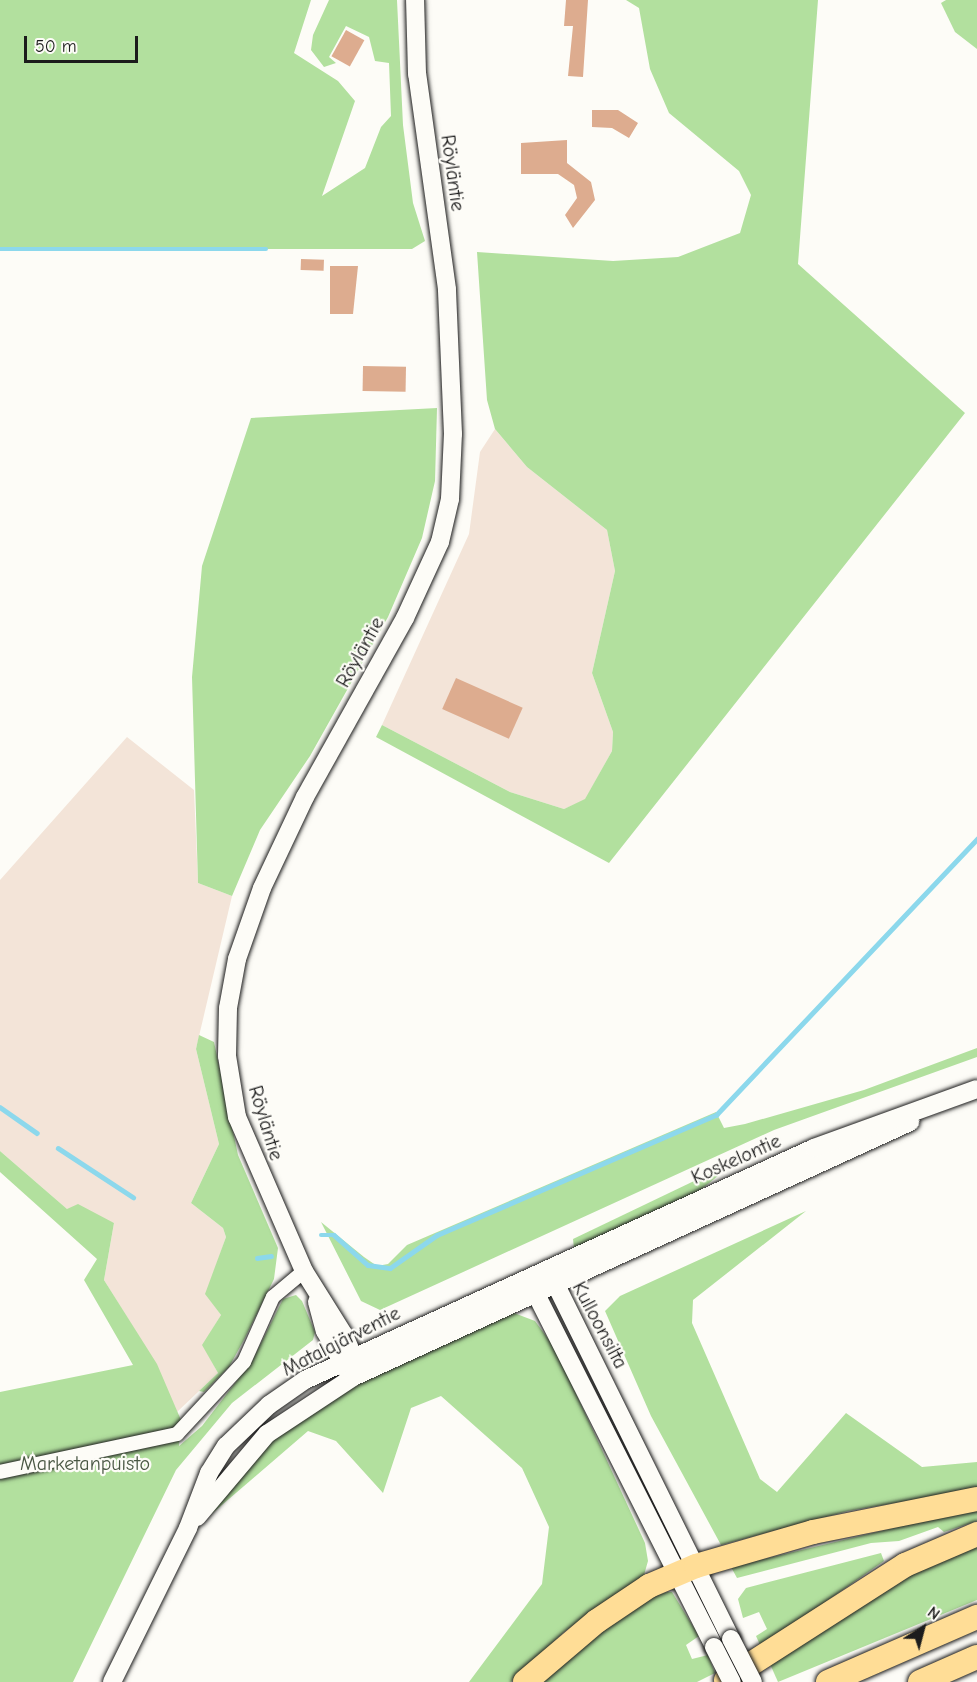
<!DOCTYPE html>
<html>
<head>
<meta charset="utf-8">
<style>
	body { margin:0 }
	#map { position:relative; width:977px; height:1682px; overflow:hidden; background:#fdfcf7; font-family:"Comic Neue",sans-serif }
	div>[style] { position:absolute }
	.built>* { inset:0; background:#f3e4d8 }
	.green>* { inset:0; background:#b2e09e }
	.stream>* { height:4.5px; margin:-2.25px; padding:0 2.25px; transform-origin:2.25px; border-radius:2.25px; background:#8cd8ec }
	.building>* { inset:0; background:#ddac8f; transform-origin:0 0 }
	.roads { filter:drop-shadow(0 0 2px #1c1c1c) drop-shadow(0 0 2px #1c1c1c) }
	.street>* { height:14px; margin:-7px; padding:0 7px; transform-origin:7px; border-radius:7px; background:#fdfcf7 }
	.secondary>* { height:18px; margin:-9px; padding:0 9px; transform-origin:9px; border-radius:9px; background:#fdfcf7 }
	.highway>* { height:24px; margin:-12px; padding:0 12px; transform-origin:12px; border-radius:12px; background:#ffdd96 }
	.bridges { filter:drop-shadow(0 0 2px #1c1c1c) drop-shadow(0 0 2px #1c1c1c) }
	.secondary-bridge>* { height:18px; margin:-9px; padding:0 9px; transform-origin:9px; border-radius:9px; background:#fdfcf7 }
	span { translate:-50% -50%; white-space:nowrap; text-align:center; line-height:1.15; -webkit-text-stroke:4.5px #fdfcf7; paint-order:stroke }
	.street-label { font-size:20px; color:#1c1c1c }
	.park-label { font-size:20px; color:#495743 }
	.north { position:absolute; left:893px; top:1598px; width:60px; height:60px; -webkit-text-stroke:4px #fdfcf7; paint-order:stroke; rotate:36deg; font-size:16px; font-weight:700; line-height:24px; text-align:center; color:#1c1c1c }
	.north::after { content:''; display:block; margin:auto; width:21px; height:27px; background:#1c1c1c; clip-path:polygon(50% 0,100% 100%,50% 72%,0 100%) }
	.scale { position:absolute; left:24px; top:36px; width:114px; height:27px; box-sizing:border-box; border:3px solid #1c1c1c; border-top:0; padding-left:8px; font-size:18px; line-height:21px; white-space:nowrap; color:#1c1c1c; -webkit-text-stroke:4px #fdfcf7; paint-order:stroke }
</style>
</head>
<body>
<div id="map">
	<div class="built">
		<div style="clip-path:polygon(495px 429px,527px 467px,607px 530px,615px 571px,592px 673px,613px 732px,612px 751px,585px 800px,564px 809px,510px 792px,382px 725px,469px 534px,480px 452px)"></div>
		<div style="clip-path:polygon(127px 737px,194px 790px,198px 883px,232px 896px,196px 1049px,219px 1144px,191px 1203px,223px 1228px,226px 1237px,206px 1294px,221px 1315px,203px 1345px,218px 1373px,177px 1412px,156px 1364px,104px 1280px,114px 1223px,68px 1210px,0 1151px,0 880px)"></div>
	</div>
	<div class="green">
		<div style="clip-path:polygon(0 0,311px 0,294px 53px,338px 81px,355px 101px,322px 196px,365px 168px,381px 127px,391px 116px,389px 63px,375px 61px,369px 37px,346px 26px,329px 57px,336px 63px,324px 67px,311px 50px,313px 35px,329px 0,397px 0,403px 125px,413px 203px,425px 241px,412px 249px,0 249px)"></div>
		<div style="clip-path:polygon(626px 0,818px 0,798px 264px,965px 413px,609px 863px,376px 737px,382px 725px,510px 792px,564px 809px,585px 799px,612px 751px,613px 732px,592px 673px,615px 571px,607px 530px,527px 467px,495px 429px,487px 400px,477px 252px,613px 261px,678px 257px,740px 233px,751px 195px,739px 171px,669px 113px,650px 69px,639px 8px)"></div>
		<div style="clip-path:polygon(946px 0,977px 0,977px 49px,955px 32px,941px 3px)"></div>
		<div style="clip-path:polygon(437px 408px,435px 481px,422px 538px,388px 617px,310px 756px,260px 830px,232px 896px,198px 883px,192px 677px,202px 566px,251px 418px)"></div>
		<div style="clip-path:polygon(199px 1035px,214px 1042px,238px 1155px,278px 1248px,274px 1279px,245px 1338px,229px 1367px,204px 1392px,199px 1391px,218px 1373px,202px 1345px,221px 1315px,205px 1294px,226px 1237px,223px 1228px,191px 1203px,219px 1144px,196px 1049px)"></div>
		<div style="clip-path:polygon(977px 1048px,977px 1057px,774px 1130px,380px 1310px,361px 1301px,321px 1222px,364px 1257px,377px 1266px,388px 1264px,407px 1245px,716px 1112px,724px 1128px,745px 1124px,864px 1090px)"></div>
		<div style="clip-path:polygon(0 1151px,67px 1209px,78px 1204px,114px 1223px,104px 1280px,157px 1364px,181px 1420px,179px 1446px,202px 1426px,252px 1361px,283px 1299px,296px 1295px,302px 1301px,315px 1332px,313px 1340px,232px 1403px,176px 1470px,73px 1682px,0 1682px,0 1392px,133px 1365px,84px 1280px,97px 1259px,0 1172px)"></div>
		<div style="clip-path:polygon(717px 1170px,719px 1175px,697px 1193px,574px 1248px,573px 1239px)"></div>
		<div style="clip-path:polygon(806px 1211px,693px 1300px,692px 1323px,760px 1479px,777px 1492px,846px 1413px,922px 1467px,977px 1462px,977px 1489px,848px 1511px,721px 1545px,651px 1416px,605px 1311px,620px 1296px)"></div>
		<div style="clip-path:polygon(514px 1313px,535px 1321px,555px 1348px,645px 1543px,648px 1561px,644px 1575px,564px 1632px,511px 1682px,469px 1682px,542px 1584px,549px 1527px,522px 1468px,441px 1396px,411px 1408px,383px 1493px,336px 1441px,308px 1431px,201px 1523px,252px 1456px,299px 1417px,349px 1387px)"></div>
		<div style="clip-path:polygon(977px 1508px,977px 1521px,944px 1532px,938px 1527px,899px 1541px,871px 1543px,737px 1578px,731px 1567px)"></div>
		<div style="clip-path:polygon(977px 1544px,977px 1600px,778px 1682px,770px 1664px,936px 1560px)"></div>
		<div style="clip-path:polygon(881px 1553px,884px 1561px,761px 1647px,756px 1636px,767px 1629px,759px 1612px,743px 1618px,738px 1599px,746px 1588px)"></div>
		<div style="clip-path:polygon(667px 1592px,672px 1592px,699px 1636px,686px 1645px,692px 1659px,708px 1655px,715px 1673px,697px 1682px,538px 1682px,570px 1653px,651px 1597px)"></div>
	</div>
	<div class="stream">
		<div style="left:0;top:249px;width:266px"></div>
		<div style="left:0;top:1107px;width:45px;rotate:35.1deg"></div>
		<div style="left:58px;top:1148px;width:90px;rotate:33.2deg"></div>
		<div style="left:321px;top:1235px;width:13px"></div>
		<div style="left:334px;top:1235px;width:45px;rotate:41.4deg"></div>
		<div style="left:368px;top:1265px;width:22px;rotate:8deg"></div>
		<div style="left:390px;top:1268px;width:57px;rotate:-35.1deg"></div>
		<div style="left:437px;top:1235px;width:304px;rotate:-23.3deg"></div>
		<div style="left:716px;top:1115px;width:380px;rotate:-46.6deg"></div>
		<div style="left:257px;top:1258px;width:14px;rotate:-8deg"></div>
	</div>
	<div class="building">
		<div style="clip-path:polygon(566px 0,588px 0,583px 77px,568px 76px,573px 26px,564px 26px)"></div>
		<div style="left:346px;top:30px;width:21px;height:30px;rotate:29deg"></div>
		<div style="clip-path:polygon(592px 110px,618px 110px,638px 123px,629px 138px,612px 128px,592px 127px)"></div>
		<div style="clip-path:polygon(567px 140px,567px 163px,591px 182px,595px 200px,573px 228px,565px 215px,577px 198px,574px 185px,558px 174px,521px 174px,521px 143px)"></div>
		<div style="left:301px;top:259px;width:23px;height:11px;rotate:2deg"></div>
		<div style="clip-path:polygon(330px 266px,358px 266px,353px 314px,330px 314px)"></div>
		<div style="left:363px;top:366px;width:43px;height:25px;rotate:1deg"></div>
		<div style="left:456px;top:678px;width:73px;height:34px;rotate:24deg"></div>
	</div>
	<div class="roads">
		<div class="street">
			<div style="left:0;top:1472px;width:181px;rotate:-12.1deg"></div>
			<div style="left:177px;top:1434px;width:98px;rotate:-47.1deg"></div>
			<div style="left:244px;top:1362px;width:71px;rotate:-66deg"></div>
			<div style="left:273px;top:1297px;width:40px;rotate:-40deg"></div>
		</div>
		<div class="secondary">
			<div style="left:548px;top:1280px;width:11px;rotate:38deg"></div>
			<div style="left:557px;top:1287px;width:393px;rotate:63.7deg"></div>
			<div style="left:538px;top:1283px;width:13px;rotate:94deg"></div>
			<div style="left:537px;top:1296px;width:393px;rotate:63.2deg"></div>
			<div style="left:317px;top:1302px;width:30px;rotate:75deg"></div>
			<div style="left:325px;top:1331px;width:47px;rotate:60.7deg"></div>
			<div style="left:353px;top:1377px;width:21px;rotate:-90deg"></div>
			<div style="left:353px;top:1356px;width:23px;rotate:-113deg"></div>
			<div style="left:344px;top:1335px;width:75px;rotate:-122deg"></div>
			<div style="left:304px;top:1271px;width:168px;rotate:-113.5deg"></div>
			<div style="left:237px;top:1117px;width:62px;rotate:-99.3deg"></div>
			<div style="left:227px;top:1056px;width:48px;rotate:-88.8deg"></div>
			<div style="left:228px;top:1008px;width:50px;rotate:-79.6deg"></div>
			<div style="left:237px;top:959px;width:75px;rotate:-70.6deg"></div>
			<div style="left:262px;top:888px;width:101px;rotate:-64.7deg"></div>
			<div style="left:305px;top:797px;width:205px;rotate:-60.8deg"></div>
			<div style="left:405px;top:618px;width:84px;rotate:-65.3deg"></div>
			<div style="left:440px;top:542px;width:44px;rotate:-76.9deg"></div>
			<div style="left:450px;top:499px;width:65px;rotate:-87.4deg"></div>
			<div style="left:453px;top:434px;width:145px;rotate:-92.4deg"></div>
			<div style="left:447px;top:289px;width:217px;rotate:-97.9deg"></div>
			<div style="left:417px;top:74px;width:74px;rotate:-91.5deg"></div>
			<div style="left:197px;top:1517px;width:109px;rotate:-49.9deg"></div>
			<div style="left:267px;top:1434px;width:103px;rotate:-33.5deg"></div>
			<div style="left:353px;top:1377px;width:613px;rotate:-24.6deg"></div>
			<div style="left:112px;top:1682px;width:172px;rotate:-63.7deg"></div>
			<div style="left:188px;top:1528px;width:59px;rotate:-69.1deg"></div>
			<div style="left:209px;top:1473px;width:32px;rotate:-58deg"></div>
			<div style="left:226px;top:1446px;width:59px;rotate:-43.6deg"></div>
			<div style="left:269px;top:1405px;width:44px;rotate:-34.8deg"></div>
			<div style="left:305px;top:1380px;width:559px;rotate:-24.5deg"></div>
			<div style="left:814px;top:1148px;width:173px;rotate:-19.9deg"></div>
		</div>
		<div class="highway">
			<div style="left:726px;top:1680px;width:213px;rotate:-32.7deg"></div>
			<div style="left:905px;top:1565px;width:78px;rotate:-23.3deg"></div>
			<div style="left:525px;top:1682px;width:94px;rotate:-40.3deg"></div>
			<div style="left:597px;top:1621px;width:63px;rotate:-33.9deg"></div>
			<div style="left:649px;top:1586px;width:51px;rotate:-23.1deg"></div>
			<div style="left:696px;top:1566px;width:122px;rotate:-16.2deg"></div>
			<div style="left:813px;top:1532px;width:167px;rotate:-11.4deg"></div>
			<div style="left:828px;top:1682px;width:163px;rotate:-23.6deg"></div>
			<div style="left:920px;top:1682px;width:62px;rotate:-23.7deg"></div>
		</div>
	</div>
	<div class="bridges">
		<div class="secondary-bridge">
			<div style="left:731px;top:1639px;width:48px;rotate:62.9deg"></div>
			<div style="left:714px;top:1647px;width:39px;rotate:63deg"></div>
		</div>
	</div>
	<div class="street-label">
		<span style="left:453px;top:173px;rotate:82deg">Röyläntie</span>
		<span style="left:360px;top:652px;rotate:-61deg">Röyläntie</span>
		<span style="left:266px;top:1123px;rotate:73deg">Röyläntie</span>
		<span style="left:736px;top:1159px;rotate:-24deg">Koskelontie</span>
		<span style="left:600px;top:1325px;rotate:62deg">Kulloonsilta</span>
		<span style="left:341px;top:1341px;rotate:-27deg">Matalajärventie</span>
	</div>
	<div class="park-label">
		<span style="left:85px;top:1463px">Marketanpuisto</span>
	</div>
	<div class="north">N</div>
	<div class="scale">50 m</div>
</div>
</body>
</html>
